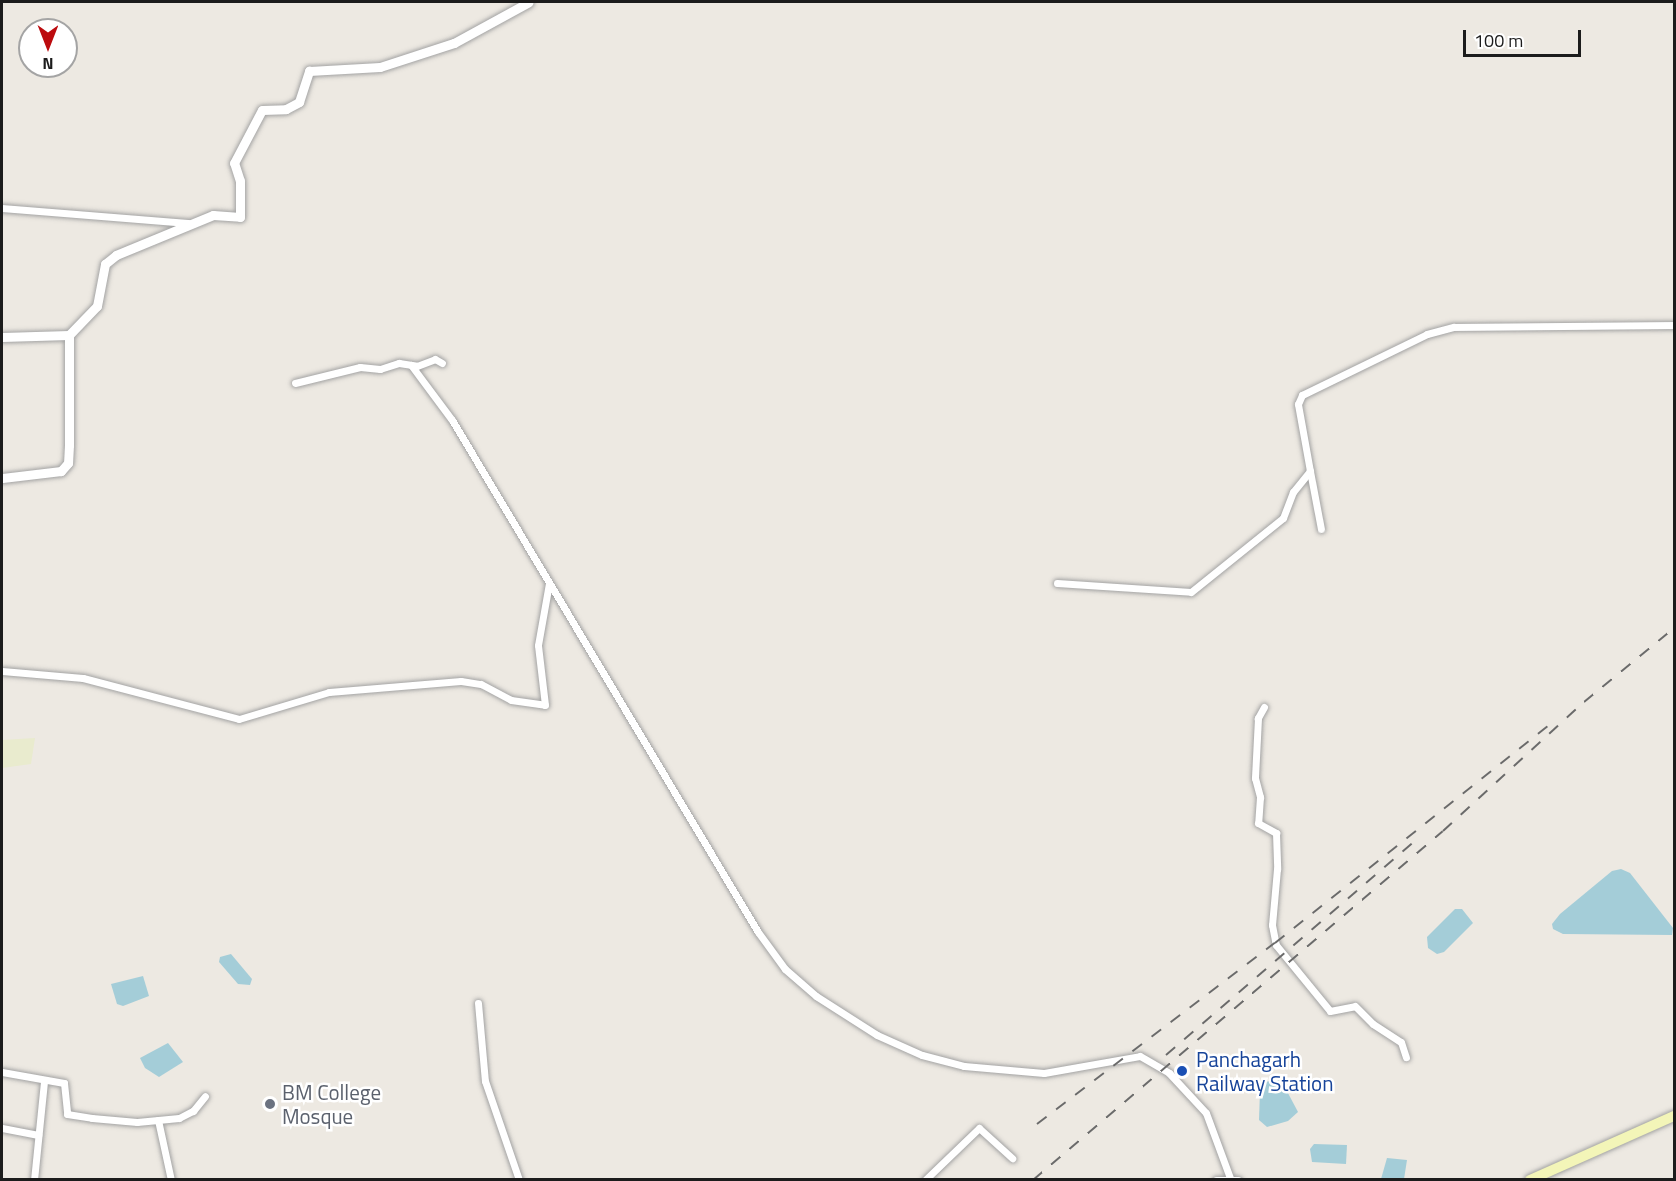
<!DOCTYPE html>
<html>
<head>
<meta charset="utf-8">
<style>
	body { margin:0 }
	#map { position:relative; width:1676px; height:1181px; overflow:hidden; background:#ede9e2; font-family:"Titillium Web",sans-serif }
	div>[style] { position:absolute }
	.farmland>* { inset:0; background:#e9ebce }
	.water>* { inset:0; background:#a4cdd8 }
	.roads { filter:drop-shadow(0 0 2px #a3a3a3) drop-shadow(0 0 2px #a3a3a3) }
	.minor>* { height:7px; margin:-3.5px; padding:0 3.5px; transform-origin:3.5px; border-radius:3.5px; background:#fff }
	.tertiary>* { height:9px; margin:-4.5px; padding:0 4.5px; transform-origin:4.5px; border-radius:4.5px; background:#fff }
	.secondary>* { height:10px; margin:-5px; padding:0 5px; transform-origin:5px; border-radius:5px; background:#f3f5b8 }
	.rail>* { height:2px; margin-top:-1px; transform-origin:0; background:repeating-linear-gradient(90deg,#6a6a6a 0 12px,transparent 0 24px) }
	.dots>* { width:16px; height:16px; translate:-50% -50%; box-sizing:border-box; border:3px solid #fff; border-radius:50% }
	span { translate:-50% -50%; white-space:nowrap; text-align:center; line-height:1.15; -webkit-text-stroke:5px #fff; paint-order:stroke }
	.transit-label { font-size:21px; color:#164399 }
	.left { translate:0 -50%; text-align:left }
	.worship-label { font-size:21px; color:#5b616d }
	.frame { position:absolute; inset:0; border:3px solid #1c1c1c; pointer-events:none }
	.north { position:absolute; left:18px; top:18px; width:60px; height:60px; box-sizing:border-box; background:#fff; border:2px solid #a4a4a4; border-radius:50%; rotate:180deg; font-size:16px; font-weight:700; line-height:24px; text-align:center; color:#1c1c1c }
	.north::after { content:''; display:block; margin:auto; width:21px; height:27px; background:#bc0b0e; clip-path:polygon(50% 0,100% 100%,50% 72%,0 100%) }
	.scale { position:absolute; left:1463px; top:30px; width:118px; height:27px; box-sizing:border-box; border:3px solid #1c1c1c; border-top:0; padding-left:8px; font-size:18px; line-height:21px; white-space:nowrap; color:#1c1c1c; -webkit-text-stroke:4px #fff; paint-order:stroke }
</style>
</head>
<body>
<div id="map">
	<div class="farmland">
		<div style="clip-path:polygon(35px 738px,31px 764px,2px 768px,2px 740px)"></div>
	</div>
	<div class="water">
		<div style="clip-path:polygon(1621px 869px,1630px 873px,1673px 928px,1672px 935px,1563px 934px,1553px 929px,1552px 924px,1560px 914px,1612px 871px)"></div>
		<div style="clip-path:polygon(1455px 909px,1462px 909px,1473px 923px,1444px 952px,1437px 954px,1428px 948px,1427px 937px)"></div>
		<div style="clip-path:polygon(231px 954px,252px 979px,250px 985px,238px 984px,219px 962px,220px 957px)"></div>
		<div style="clip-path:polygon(143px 976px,149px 996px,123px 1006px,117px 1004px,111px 984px)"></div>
		<div style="clip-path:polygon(168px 1043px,183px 1062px,159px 1077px,145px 1068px,140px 1058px)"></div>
		<div style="clip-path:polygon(1280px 1078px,1298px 1112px,1288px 1121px,1267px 1127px,1259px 1120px,1260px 1091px,1266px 1082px)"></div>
		<div style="clip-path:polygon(1314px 1144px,1347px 1145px,1346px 1164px,1312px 1162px,1310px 1149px)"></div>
		<div style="clip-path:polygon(1387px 1158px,1407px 1160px,1404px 1179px,1381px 1179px)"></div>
	</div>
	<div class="roads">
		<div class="minor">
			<div style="left:2px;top:208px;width:189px;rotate:4.6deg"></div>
			<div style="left:411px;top:365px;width:69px;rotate:53.3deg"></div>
			<div style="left:452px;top:420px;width:596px;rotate:59.14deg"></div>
			<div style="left:758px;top:932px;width:46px;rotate:53.9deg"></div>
			<div style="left:785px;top:969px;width:41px;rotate:41.1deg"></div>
			<div style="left:816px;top:996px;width:72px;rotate:32.6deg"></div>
			<div style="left:877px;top:1035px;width:49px;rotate:24deg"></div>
			<div style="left:922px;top:1055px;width:43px;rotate:14.7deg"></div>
			<div style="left:964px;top:1066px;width:80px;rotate:5deg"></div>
			<div style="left:1044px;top:1073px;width:97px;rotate:-10deg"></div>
			<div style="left:1140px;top:1056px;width:34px;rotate:30deg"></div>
			<div style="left:1169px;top:1073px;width:54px;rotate:47.2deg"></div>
			<div style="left:1206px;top:1113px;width:69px;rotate:69.7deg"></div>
			<div style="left:295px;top:383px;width:67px;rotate:-13.8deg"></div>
			<div style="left:360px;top:367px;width:20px;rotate:6deg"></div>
			<div style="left:380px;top:369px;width:20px;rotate:-18deg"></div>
			<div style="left:399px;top:363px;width:18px;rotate:9deg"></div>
			<div style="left:417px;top:366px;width:19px;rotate:-21deg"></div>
			<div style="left:435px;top:359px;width:8px;rotate:30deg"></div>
			<div style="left:1310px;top:471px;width:59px;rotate:79.3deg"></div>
			<div style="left:1057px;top:583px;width:134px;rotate:3.8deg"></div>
			<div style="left:1191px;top:592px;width:118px;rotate:-38.8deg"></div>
			<div style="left:1283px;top:518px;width:28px;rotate:-69deg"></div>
			<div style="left:1293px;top:492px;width:27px;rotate:-51deg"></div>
			<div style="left:1310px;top:471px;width:68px;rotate:-100.2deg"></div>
			<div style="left:1298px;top:404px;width:10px;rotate:-66deg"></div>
			<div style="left:1302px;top:395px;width:139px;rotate:-26deg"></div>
			<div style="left:1427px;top:334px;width:28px;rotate:-15deg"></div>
			<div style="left:1454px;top:327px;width:220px;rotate:-0.5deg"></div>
			<div style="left:2px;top:671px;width:81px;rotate:4.9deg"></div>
			<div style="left:83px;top:678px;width:161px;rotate:14.7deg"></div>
			<div style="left:239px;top:719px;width:94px;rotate:-16.7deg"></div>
			<div style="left:329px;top:692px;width:132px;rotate:-4.8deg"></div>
			<div style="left:461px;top:681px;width:20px;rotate:9deg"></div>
			<div style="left:481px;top:684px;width:34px;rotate:28deg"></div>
			<div style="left:511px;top:700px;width:34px;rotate:8deg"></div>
			<div style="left:545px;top:705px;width:60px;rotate:-96.7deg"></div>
			<div style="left:538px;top:645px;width:63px;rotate:-79.9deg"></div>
			<div style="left:1264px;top:707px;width:13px;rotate:119deg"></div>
			<div style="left:1258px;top:718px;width:60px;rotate:92.9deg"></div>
			<div style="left:1255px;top:778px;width:20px;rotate:75deg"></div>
			<div style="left:1260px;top:797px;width:26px;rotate:94deg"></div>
			<div style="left:1258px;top:823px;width:21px;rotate:29deg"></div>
			<div style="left:1276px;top:833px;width:36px;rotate:88deg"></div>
			<div style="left:1277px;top:869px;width:56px;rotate:95.1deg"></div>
			<div style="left:1272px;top:925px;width:20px;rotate:79deg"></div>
			<div style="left:1276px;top:945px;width:85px;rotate:50.7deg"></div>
			<div style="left:1330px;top:1011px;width:25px;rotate:-11deg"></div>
			<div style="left:1355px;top:1006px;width:25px;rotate:45deg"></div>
			<div style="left:1373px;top:1024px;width:33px;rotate:33deg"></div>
			<div style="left:1401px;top:1042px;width:16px;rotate:72deg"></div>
			<div style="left:478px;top:1003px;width:78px;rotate:84.9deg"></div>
			<div style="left:485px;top:1081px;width:105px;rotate:71deg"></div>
			<div style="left:2px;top:1072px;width:63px;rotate:10.1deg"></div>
			<div style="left:64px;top:1083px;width:31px;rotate:84deg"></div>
			<div style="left:67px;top:1114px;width:25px;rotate:9deg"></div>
			<div style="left:92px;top:1118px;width:45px;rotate:5.1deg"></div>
			<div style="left:137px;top:1122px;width:42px;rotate:-5.4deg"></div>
			<div style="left:179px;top:1118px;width:16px;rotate:-27deg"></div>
			<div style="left:193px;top:1111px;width:19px;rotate:-51deg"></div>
			<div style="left:158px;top:1120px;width:61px;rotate:77.8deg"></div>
			<div style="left:2px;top:1128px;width:37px;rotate:11deg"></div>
			<div style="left:34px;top:1180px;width:100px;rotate:-84.2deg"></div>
			<div style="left:925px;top:1180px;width:75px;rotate:-43.9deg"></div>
			<div style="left:979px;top:1128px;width:45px;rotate:42.3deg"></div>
			<div style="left:1216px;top:1180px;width:22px"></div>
		</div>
		<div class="tertiary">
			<div style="left:69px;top:335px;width:40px;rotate:-46deg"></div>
			<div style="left:97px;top:306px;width:43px;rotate:-79.2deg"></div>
			<div style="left:105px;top:264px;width:14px;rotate:-39deg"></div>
			<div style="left:116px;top:255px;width:105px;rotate:-22.4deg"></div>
			<div style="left:213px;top:215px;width:27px;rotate:4deg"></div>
			<div style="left:240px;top:217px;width:36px;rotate:-90deg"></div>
			<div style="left:240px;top:181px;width:19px;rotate:-108deg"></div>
			<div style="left:234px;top:163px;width:60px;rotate:-62.2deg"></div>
			<div style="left:262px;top:110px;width:24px;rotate:-2deg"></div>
			<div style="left:286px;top:109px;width:15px;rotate:-28deg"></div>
			<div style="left:299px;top:102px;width:33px;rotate:-72deg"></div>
			<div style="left:309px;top:71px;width:71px;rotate:-3.2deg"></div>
			<div style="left:380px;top:67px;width:78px;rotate:-18deg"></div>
			<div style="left:454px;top:43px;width:85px;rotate:-28.7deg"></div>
			<div style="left:2px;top:337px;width:67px;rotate:-1.7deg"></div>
			<div style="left:69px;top:335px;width:110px;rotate:90deg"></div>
			<div style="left:69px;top:445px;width:18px;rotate:93deg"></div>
			<div style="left:68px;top:463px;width:11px;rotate:131deg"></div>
			<div style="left:61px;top:471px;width:59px;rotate:173.2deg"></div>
		</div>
		<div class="secondary">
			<div style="left:1530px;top:1180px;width:158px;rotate:-24deg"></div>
		</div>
	</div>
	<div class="rail">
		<div style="left:1166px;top:1055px;width:327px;rotate:-40.7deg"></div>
		<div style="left:1037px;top:1124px;width:299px;rotate:-37.3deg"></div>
		<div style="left:1275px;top:943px;width:355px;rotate:-38.5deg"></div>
		<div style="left:1033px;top:1180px;width:538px;rotate:-40.41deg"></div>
		<div style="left:1443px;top:831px;width:191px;rotate:-42.5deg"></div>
		<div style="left:1584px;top:702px;width:117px;rotate:-39.4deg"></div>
	</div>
	<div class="dots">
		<div style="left:1182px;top:1071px;background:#1a4fb4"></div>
		<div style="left:270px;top:1104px;background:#6b7280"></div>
	</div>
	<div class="transit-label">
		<span class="left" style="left:1196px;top:1071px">Panchagarh<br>Railway Station</span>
	</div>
	<div class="worship-label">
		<span class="left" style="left:282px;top:1104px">BM College<br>Mosque</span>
	</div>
	<div class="frame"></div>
	<div class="north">N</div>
	<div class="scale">100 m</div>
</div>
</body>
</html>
